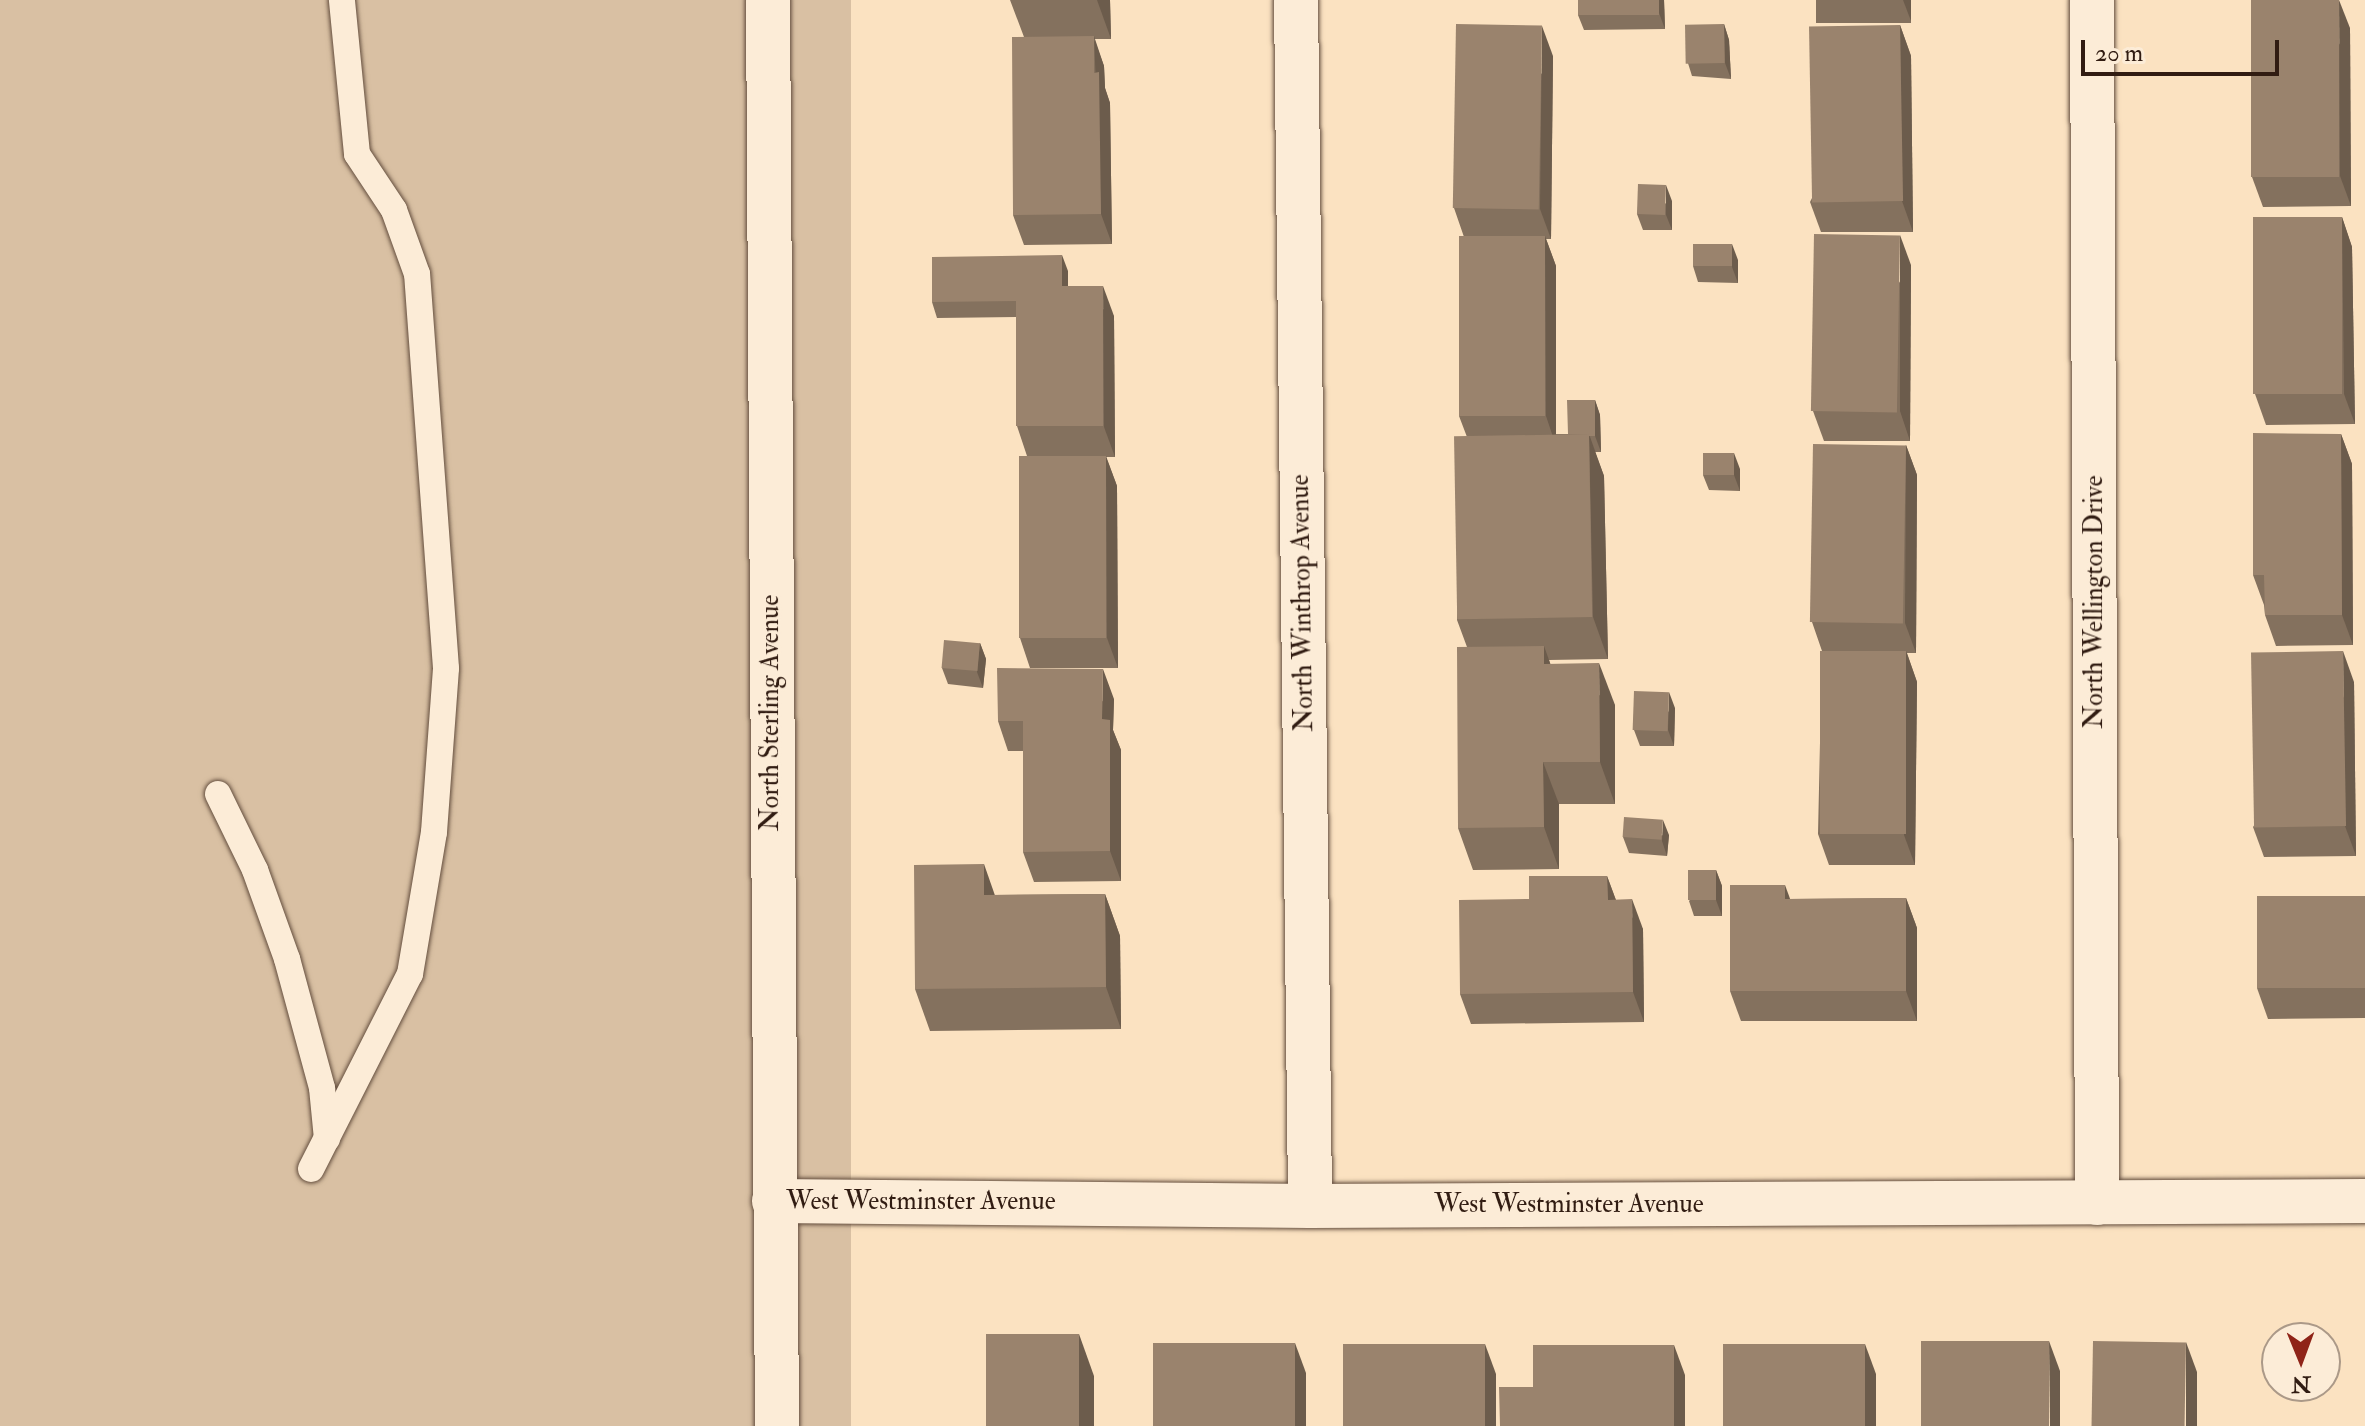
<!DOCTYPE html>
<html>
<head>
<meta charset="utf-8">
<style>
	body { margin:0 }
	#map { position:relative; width:2365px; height:1426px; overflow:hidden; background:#fbe2c1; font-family:"IM FELL Double Pica",serif }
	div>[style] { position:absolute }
	.green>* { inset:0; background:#d9c0a3; transform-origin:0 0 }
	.roads { filter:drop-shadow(0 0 2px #644e3e) drop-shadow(0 0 2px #644e3e) }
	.lane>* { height:26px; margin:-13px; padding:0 13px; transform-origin:13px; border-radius:13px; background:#fcecd7 }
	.street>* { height:44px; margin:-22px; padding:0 22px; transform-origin:22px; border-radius:22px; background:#fcecd7 }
	.secondary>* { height:44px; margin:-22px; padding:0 22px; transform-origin:22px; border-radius:22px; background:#fcecd7 }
	.wall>* { inset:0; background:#84715e; transform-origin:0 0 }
	.shaded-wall>* { inset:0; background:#6c5c4c }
	.building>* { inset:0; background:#9a836d; transform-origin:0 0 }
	span { translate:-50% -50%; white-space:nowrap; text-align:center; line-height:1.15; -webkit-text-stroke:6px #fcecd7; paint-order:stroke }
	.street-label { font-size:26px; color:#311c12 }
	.north { position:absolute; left:2261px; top:1322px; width:80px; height:80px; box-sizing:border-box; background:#fcecd7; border:2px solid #ab9988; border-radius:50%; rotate:179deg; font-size:22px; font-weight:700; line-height:32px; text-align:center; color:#311c12 }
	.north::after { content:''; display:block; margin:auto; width:28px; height:36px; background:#8f2418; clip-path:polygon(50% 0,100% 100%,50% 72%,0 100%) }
	.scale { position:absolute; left:2081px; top:40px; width:198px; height:36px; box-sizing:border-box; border:4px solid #311c12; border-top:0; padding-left:10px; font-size:24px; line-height:28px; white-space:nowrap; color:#311c12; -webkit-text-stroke:6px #fcecd7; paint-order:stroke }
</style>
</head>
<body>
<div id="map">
	<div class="green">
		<div style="left:0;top:0;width:851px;height:1426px"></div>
	</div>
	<div class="roads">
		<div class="lane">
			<div style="left:218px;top:794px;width:85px;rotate:64deg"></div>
			<div style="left:255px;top:870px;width:95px;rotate:70.2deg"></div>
			<div style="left:287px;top:959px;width:134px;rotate:74.8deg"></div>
			<div style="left:322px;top:1088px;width:51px;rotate:84.4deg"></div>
			<div style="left:311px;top:1169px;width:219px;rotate:-63.1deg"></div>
			<div style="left:410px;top:974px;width:144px;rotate:-80.4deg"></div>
			<div style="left:434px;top:832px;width:164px;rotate:-85.8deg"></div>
			<div style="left:446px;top:668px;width:395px;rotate:-94.2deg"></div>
			<div style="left:417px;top:274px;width:68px;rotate:-109.8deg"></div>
			<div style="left:394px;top:210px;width:67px;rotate:-123.5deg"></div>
			<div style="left:357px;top:154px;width:155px;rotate:-95.6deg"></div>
		</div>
		<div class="street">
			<div style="left:1296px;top:0;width:1206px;rotate:89.33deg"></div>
			<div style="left:2092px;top:0;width:1203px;rotate:89.76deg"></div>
			<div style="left:774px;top:1201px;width:536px;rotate:0.53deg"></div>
			<div style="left:1310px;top:1206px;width:1055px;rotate:-0.27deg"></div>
		</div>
		<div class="secondary">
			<div style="left:768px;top:0;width:1426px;rotate:89.64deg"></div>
		</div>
	</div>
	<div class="wall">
		<div style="clip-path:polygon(1010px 0,1110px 0,1111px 39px,1094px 39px,1104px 66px,1105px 88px,1110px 103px,1112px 244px,1024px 245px,1013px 215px,1024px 37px)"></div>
		<div style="clip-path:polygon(1664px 0,1665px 29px,1584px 30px,1578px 15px)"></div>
		<div style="left:1816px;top:0;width:95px;height:23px"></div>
		<div style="clip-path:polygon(1724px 24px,1729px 40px,1731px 79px,1692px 76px,1687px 60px)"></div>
		<div style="clip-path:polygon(1900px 25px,1911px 56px,1913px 232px,1821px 232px,1810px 202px)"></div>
		<div style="clip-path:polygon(2350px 28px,2351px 206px,2263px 207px,2252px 177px)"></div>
		<div style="clip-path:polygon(1553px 56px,1551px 239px,1546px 239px,1556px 266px,1556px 434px,1568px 434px,1595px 400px,1600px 415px,1601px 452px,1595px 452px,1604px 476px,1608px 659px,1549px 660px,1550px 664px,1615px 705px,1615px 804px,1559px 804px,1559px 869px,1473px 870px,1458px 828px,1467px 647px,1457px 620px,1467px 437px,1459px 416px,1464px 237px,1454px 208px)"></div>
		<div style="clip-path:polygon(1672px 201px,1672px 230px,1643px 230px,1637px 214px)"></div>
		<div style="clip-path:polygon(2342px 217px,2352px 247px,2355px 424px,2266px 425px,2255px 394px)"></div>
		<div style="clip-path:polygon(1738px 260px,1738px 283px,1698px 282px,1693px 266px)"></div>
		<div style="clip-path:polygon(1911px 265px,1910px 441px,1824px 441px,1813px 411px)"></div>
		<div style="clip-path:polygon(1068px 271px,1068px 286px,1114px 316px,1115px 457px,1106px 457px,1117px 486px,1118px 668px,1030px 668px,1020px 638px,1027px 456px,1017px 426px,1016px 317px,937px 318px,932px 302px)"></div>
		<div style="clip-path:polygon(2341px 434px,2352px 464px,2353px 645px,2276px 646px,2265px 615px,2264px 605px,2253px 575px)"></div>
		<div style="clip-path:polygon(1906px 445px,1917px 475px,1916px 653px,1907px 653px,1917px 682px,1915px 865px,1829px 865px,1818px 834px,1822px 651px,1812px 622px)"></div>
		<div style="clip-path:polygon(1740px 469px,1740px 491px,1709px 490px,1703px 475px)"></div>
		<div style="clip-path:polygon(980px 643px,986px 659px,983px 688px,948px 684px,942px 668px)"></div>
		<div style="clip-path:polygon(2354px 682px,2356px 856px,2264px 857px,2253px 827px)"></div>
		<div style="clip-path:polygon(1114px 699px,1113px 730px,1121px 750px,1121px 881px,1034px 882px,1023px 852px,1023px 751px,1008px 751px,998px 721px)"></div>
		<div style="clip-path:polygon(1675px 708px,1674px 746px,1640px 746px,1634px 730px)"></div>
		<div style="clip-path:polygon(1669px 835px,1667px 856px,1629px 853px,1623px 837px)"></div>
		<div style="clip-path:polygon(1716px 870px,1722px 886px,1722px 916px,1694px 916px,1689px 901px)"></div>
		<div style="clip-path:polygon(1607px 876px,1616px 900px,1643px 929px,1644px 1022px,1471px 1024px,1460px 994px,1529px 899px)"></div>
		<div style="clip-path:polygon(1105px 894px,1120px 936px,1121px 1029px,930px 1031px,915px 989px,995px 895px)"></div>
		<div style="clip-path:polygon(2365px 896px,2365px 1018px,2268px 1019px,2257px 988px)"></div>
		<div style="clip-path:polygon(1906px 898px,1917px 928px,1917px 1021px,1741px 1021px,1730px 991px,1790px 899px)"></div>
	</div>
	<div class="shaded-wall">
		<div style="clip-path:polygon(1097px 0,1110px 0,1111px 39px)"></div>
		<div style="clip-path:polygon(1659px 0,1664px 0,1665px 29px,1659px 13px)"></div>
		<div style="clip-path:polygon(1903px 0,1911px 0,1911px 21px)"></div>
		<div style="clip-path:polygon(2339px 0,2350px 28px,2351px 206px,2340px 176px)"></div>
		<div style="clip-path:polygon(1724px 24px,1729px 40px,1731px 79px,1725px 63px)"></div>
		<div style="clip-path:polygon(1900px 25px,1911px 56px,1913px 232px,1902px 201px)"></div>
		<div style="clip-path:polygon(1542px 26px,1553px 56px,1551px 239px,1540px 209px)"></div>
		<div style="clip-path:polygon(1094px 36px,1104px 66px,1105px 88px,1110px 103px,1112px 244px,1101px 214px)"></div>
		<div style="clip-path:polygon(1666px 185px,1672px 201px,1672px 230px,1666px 215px)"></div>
		<div style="clip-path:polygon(2342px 217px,2352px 247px,2355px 424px,2344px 394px)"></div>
		<div style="clip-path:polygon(1900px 235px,1911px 265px,1910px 441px,1900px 411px)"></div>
		<div style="clip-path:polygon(1545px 236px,1556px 266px,1556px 446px,1546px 416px)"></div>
		<div style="clip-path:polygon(1732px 244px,1738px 260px,1738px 283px,1732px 267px)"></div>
		<div style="clip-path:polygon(1062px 255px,1068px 271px,1068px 316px,1062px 300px)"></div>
		<div style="clip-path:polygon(1103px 286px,1114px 316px,1115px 457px,1104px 427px)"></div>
		<div style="clip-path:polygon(1595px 400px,1600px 415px,1601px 452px,1595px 436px)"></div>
		<div style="clip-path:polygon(1589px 434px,1604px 476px,1608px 659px,1593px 617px)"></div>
		<div style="clip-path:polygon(2341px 434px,2352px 464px,2353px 645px,2342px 615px)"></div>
		<div style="clip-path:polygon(1906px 445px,1917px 475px,1916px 653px,1905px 623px)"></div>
		<div style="clip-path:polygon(1734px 453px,1740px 469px,1740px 491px,1734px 475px)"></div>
		<div style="clip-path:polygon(1106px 456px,1117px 486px,1118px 668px,1107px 638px)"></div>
		<div style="clip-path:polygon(980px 643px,986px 659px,983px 688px,977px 672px)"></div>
		<div style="clip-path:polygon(1544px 646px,1559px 688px,1544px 664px)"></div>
		<div style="clip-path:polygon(1906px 651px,1917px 682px,1915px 865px,1904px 835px)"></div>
		<div style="clip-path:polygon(2343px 651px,2354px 682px,2356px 856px,2345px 826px)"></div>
		<div style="clip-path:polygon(1599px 663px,1615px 705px,1615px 804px,1600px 762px)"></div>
		<div style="clip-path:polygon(1103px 669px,1114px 699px,1113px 730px,1121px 750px,1121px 881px,1110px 851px,1102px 719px)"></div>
		<div style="clip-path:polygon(1669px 692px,1675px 708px,1674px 746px,1668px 730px)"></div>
		<div style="clip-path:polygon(1543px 762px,1559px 804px,1559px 869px,1544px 827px)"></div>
		<div style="clip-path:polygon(1663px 820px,1669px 835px,1667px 856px,1662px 841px)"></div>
		<div style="clip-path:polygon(984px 864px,999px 907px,984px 895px)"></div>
		<div style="clip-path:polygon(1716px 870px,1722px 886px,1722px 916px,1716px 900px)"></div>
		<div style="clip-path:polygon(1607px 876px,1618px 906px,1608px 900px)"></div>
		<div style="clip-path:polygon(1785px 885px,1796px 915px,1785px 899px)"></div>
		<div style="clip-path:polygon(1105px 894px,1120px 936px,1121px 1029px,1106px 987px)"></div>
		<div style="clip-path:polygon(1906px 898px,1917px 928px,1917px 1021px,1906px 991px)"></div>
		<div style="clip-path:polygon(1632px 899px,1643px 929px,1644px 1022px,1633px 992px)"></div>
		<div style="clip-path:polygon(1079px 1334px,1094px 1376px,1094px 1426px,1079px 1426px)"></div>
		<div style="clip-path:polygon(2049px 1341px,2060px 1371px,2060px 1426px,2050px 1426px)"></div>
		<div style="clip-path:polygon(2186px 1342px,2197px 1372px,2197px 1426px,2186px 1426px)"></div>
		<div style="clip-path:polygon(1295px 1343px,1306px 1373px,1306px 1426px,1295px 1426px)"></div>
		<div style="clip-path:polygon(1485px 1344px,1496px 1374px,1496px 1426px,1485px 1426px)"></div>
		<div style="clip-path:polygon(1865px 1344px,1876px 1374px,1876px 1426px,1865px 1426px)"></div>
		<div style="clip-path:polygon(1674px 1345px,1685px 1375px,1685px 1426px,1674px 1426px)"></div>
	</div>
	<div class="building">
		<div style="left:1578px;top:0;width:81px;height:15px"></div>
		<div style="left:2251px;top:0;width:88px;height:177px"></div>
		<div style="left:1456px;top:24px;width:86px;height:184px;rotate:1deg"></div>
		<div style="left:1724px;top:24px;width:39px;height:39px;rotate:89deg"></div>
		<div style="left:1900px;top:25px;width:176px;height:91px;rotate:89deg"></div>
		<div style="clip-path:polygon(1094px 36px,1094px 73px,1099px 72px,1101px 214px,1013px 215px,1012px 37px)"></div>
		<div style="left:1638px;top:184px;width:28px;height:30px;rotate:2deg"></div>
		<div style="left:2253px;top:217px;width:89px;height:177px"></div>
		<div style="left:1814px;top:234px;width:86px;height:177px;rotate:1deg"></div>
		<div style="left:1545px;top:236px;width:180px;height:86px;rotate:90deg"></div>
		<div style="left:1693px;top:244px;width:39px;height:22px"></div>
		<div style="clip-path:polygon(1062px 255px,1062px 286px,1016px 286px,1016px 301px,932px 302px,932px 257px)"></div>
		<div style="left:1016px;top:286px;width:87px;height:140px"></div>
		<div style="clip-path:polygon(1567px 400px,1595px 400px,1595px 436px,1589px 436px,1589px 434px,1568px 434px)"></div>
		<div style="clip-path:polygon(2253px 433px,2341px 434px,2342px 615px,2265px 615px,2264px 575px,2253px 575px)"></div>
		<div style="left:1589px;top:434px;width:183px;height:135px;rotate:89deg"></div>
		<div style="left:1813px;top:444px;width:93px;height:178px;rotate:1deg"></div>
		<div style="left:1703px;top:453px;width:31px;height:22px"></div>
		<div style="left:1019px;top:456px;width:87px;height:182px"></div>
		<div style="left:944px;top:640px;width:36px;height:28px;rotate:5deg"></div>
		<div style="clip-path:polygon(1544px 646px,1544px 664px,1599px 663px,1600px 762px,1543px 762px,1544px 827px,1458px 828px,1457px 647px)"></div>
		<div style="left:1820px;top:651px;width:86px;height:183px"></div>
		<div style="left:2343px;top:651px;width:175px;height:92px;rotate:89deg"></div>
		<div style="clip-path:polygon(997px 668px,1103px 669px,1102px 719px,1110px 720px,1110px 851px,1023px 852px,1023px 721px,998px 721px)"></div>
		<div style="left:1634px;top:691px;width:35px;height:39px;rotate:2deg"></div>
		<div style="left:1624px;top:817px;width:39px;height:20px;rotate:4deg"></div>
		<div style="clip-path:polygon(984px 864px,984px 895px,1105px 894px,1106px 987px,915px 989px,914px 865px)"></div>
		<div style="left:1716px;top:870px;width:30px;height:28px;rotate:90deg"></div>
		<div style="clip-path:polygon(1529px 876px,1607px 876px,1608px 900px,1632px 899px,1633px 992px,1460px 994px,1459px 900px,1529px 899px)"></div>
		<div style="clip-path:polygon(1730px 885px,1785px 885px,1785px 899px,1906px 898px,1906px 991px,1730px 991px)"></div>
		<div style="left:2257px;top:896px;width:108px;height:92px"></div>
		<div style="left:986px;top:1334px;width:93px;height:92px"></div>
		<div style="left:1921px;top:1341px;width:128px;height:85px"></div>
		<div style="left:2093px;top:1341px;width:93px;height:85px;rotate:1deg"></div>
		<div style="left:1295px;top:1343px;width:83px;height:142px;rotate:90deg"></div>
		<div style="left:1485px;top:1344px;width:82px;height:142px;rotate:90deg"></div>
		<div style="left:1723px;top:1344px;width:142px;height:82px"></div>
		<div style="clip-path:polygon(1533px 1345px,1674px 1345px,1674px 1426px,1500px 1426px,1499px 1387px,1533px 1387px)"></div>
	</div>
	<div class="street-label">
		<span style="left:2095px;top:602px;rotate:-90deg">North Wellington Drive</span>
		<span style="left:1303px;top:603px;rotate:-91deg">North Winthrop Avenue</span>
		<span style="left:771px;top:713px;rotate:-90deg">North Sterling Avenue</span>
		<span style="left:921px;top:1202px">West Westminster Avenue</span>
		<span style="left:1569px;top:1205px">West Westminster Avenue</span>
	</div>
	<div class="north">N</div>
	<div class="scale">20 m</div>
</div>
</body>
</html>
